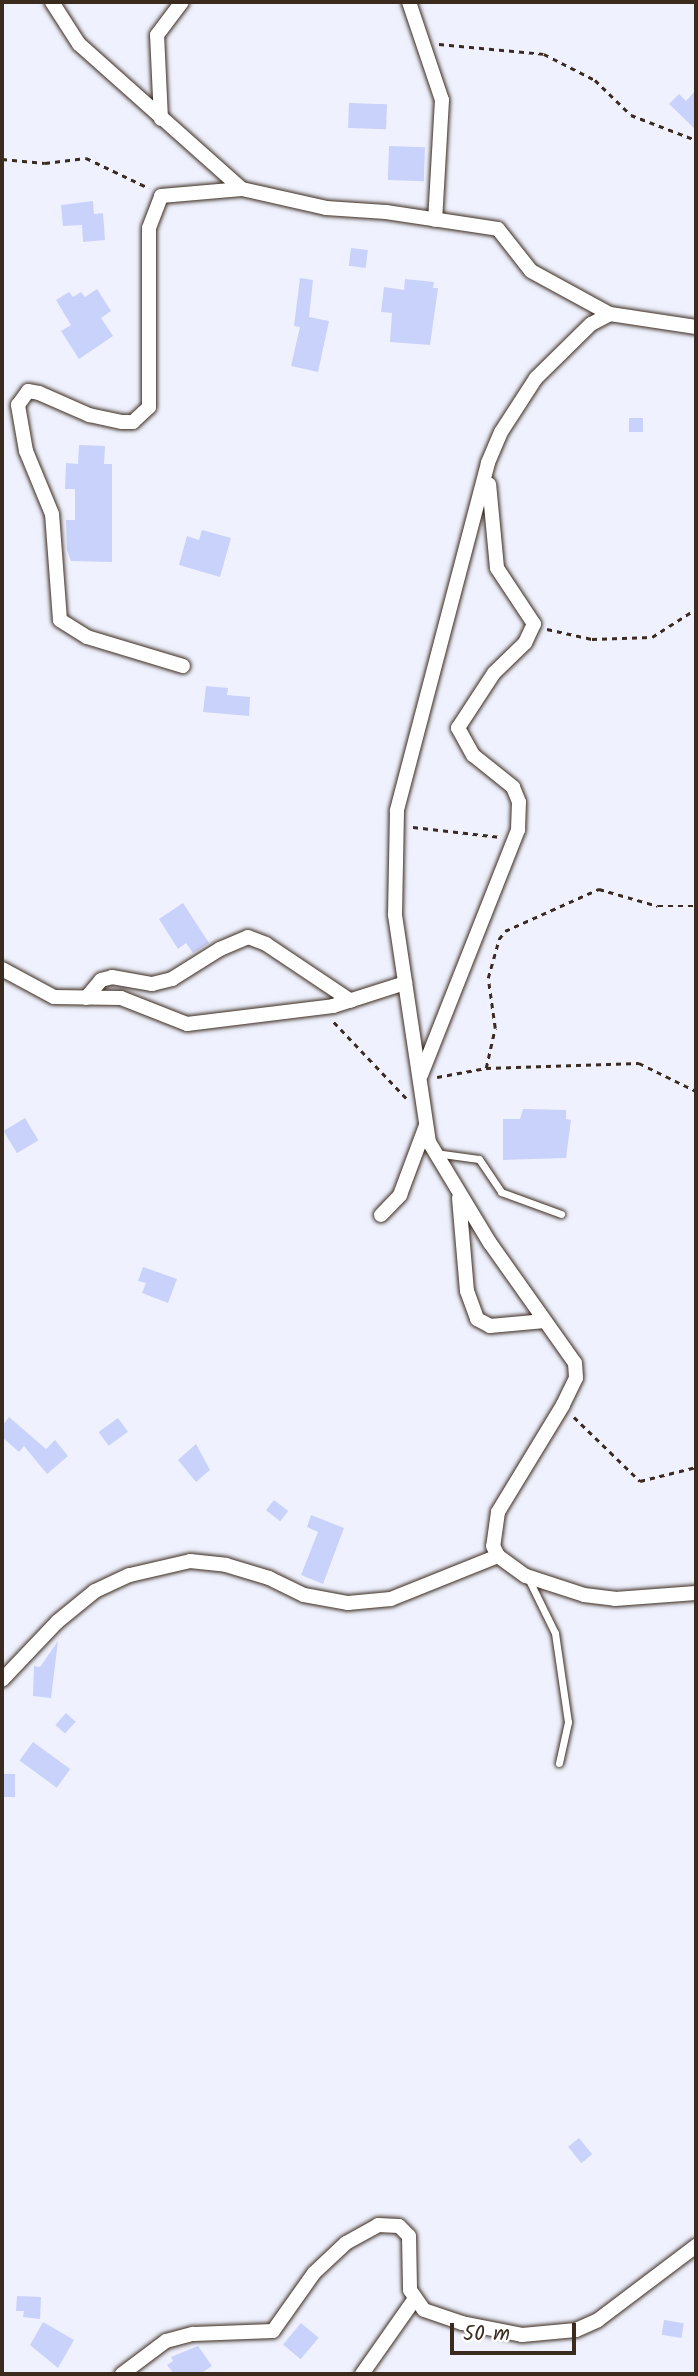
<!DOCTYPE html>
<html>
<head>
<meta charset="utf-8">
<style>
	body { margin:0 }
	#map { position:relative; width:698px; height:2376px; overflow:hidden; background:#eff2fe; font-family:Kalam,sans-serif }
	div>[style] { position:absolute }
	.building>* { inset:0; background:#c9d2fa; transform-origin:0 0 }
	.path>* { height:2.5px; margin-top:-1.25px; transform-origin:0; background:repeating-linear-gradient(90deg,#3b2a1e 0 5px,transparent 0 10px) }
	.roads { filter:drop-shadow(0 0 2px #3b2a1e) drop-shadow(0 0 2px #3b2a1e) }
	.lane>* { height:7px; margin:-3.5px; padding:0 3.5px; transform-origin:3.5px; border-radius:3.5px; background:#fff }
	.street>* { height:14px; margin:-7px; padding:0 7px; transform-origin:7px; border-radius:7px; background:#fff }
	span { translate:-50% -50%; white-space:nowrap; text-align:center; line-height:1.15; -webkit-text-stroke:7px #fff; paint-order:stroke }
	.frame { position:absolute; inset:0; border:4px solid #3b2a1e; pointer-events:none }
	.scale { position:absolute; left:450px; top:2323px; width:126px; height:32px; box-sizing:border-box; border:4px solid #3b2a1e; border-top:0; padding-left:9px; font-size:21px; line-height:24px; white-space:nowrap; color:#3b2a1e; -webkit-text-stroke:5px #fff; paint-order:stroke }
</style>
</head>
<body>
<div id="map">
	<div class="building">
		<div style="clip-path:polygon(696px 90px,696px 130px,669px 104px,679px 94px,686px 101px)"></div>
		<div style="left:349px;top:103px;width:38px;height:25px;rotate:2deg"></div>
		<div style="left:389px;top:146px;width:36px;height:34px;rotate:2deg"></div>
		<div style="clip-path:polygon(93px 201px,94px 214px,103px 213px,105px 240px,83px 242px,82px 225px,63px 226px,61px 205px)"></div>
		<div style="left:351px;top:248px;width:17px;height:18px;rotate:7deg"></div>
		<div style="clip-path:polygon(300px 278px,313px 280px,309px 317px,329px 321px,318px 372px,291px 366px,300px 327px,294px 326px)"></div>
		<div style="clip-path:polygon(405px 279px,434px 282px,433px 288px,438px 288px,430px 345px,390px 342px,392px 313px,381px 312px,384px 287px,404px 290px)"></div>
		<div style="clip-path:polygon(97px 289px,111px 311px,101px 318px,113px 336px,79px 359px,61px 331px,71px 325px,56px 300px,69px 292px,73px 297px,81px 292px,85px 297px)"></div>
		<div style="left:629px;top:418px;width:14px;height:14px"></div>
		<div style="clip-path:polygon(79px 445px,105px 446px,104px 464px,112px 464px,112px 562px,71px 561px,67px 550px,66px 520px,75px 520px,75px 489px,65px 489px,66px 463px,78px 464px)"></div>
		<div style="clip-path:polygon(202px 530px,231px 538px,220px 577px,179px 565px,187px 536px,199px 540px)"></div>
		<div style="clip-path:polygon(206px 686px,228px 688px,227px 695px,250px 697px,249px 716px,203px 712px)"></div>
		<div style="clip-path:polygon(183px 903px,209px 943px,193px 953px,186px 943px,178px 949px,159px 919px)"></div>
		<div style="clip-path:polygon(523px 1109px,566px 1110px,566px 1119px,571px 1120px,566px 1158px,503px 1160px,503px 1119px,520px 1119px)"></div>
		<div style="left:25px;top:1118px;width:26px;height:25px;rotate:59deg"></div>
		<div style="clip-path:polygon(143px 1267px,177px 1279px,168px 1303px,142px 1293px,146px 1283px,138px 1281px)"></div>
		<div style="clip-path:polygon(9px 1417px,46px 1449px,55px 1440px,68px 1456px,47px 1474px,24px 1446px,19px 1452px,2px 1437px,2px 1426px)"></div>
		<div style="left:118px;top:1418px;width:17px;height:24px;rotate:54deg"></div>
		<div style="clip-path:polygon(196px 1444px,210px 1470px,196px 1482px,178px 1460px)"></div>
		<div style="left:274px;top:1500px;width:18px;height:13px;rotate:38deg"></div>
		<div style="clip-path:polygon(311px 1515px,344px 1528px,323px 1584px,301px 1575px,318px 1532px,307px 1527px)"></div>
		<div style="clip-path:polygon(58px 1641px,51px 1698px,33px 1696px,34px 1666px,40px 1667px)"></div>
		<div style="left:66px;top:1713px;width:13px;height:16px;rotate:42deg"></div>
		<div style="left:33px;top:1742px;width:46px;height:23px;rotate:36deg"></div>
		<div style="left:2px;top:1774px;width:13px;height:23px"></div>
		<div style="left:579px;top:2138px;width:21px;height:14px;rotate:51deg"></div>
		<div style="clip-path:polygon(17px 2296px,41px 2297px,40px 2319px,23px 2317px,24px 2311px,16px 2311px)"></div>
		<div style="left:664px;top:2320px;width:20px;height:15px;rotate:9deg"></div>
		<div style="clip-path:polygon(43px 2322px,74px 2340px,58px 2368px,30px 2345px)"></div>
		<div style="left:301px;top:2323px;width:23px;height:28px;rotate:40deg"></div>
		<div style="clip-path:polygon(198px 2346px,212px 2366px,200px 2374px,174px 2374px,167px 2365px,173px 2361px,171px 2357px)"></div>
	</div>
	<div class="path">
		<div style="left:439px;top:44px;width:105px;rotate:5.4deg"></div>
		<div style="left:544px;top:54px;width:57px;rotate:27deg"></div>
		<div style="left:595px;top:80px;width:50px;rotate:44.2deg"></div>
		<div style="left:631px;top:115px;width:70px;rotate:21deg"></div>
		<div style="left:2px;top:159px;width:43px;rotate:5.3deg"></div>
		<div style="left:45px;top:163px;width:41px;rotate:-7deg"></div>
		<div style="left:86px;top:158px;width:70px;rotate:25.5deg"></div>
		<div style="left:547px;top:629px;width:46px;rotate:12.5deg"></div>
		<div style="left:592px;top:639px;width:60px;rotate:-1.9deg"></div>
		<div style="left:652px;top:637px;width:52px;rotate:-32.5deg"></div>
		<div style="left:413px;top:827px;width:88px;rotate:6.6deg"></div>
		<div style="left:334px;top:1022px;width:106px;rotate:46.5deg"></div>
		<div style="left:486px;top:1068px;width:41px;rotate:-77.3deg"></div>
		<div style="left:495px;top:1028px;width:50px;rotate:-98deg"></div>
		<div style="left:488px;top:978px;width:41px;rotate:-74.2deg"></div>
		<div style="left:499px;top:939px;width:10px;rotate:-53deg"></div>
		<div style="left:505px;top:931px;width:103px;rotate:-24.1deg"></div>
		<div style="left:599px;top:889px;width:61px;rotate:16.1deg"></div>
		<div style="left:658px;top:906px;width:38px"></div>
		<div style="left:437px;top:1077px;width:50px;rotate:-10.4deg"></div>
		<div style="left:486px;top:1068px;width:153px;rotate:-1.9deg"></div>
		<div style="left:639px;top:1063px;width:64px;rotate:26.2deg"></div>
		<div style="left:574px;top:1417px;width:92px;rotate:44.1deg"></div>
		<div style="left:640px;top:1481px;width:58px;rotate:-14deg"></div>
	</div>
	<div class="roads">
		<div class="lane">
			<div style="left:435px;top:1153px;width:44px;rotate:7.8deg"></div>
			<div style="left:479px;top:1159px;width:40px;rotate:56deg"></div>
			<div style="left:501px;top:1192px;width:64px;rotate:20.1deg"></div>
			<div style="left:529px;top:1580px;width:59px;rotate:63.9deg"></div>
			<div style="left:555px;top:1633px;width:90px;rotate:81.7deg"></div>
			<div style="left:568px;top:1722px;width:42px;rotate:102.4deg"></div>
		</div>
		<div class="street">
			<div style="left:52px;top:2px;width:50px;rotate:57.3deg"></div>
			<div style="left:79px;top:44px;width:218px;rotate:41.7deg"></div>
			<div style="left:409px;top:2px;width:103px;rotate:71.4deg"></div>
			<div style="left:442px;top:100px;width:120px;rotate:93.3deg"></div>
			<div style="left:161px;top:119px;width:84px;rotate:-92.7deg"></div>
			<div style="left:157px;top:35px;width:41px;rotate:-52.9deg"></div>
			<div style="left:696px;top:327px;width:87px;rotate:-171.4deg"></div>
			<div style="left:610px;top:314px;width:21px;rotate:152deg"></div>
			<div style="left:591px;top:324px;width:77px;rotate:135.5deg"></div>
			<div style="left:536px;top:378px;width:64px;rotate:122.9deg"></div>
			<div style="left:501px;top:432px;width:34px;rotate:113deg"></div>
			<div style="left:488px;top:463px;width:360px;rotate:104.7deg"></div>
			<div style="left:397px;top:811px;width:104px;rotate:91.1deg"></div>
			<div style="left:395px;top:915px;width:230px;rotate:81.5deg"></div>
			<div style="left:429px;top:1142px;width:118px;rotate:58.9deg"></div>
			<div style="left:490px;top:1243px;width:147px;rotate:54.7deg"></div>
			<div style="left:575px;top:1363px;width:15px;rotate:86deg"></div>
			<div style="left:576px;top:1378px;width:30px;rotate:116deg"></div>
			<div style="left:563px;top:1405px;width:125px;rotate:121.3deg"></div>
			<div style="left:498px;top:1512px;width:34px;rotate:98deg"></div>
			<div style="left:493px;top:1546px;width:11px;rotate:63deg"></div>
			<div style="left:498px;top:1556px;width:34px;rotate:36deg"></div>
			<div style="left:526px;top:1576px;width:61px;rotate:18.1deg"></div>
			<div style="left:584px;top:1595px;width:31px;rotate:7deg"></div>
			<div style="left:615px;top:1599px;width:81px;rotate:-4.2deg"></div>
			<div style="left:183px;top:666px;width:100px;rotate:-163.2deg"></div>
			<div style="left:87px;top:637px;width:32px;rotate:-148deg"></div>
			<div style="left:60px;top:620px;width:106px;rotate:-94.3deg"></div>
			<div style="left:52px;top:514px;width:68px;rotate:-112.4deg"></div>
			<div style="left:26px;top:451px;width:47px;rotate:-99.9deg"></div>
			<div style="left:18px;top:405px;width:17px;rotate:-54deg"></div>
			<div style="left:28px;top:391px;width:11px;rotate:10deg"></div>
			<div style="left:39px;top:393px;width:55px;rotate:23.7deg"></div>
			<div style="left:89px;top:415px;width:34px;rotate:12deg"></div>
			<div style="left:122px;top:422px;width:11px"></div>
			<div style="left:133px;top:422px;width:22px;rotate:-43deg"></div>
			<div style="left:149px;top:407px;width:179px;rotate:-90deg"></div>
			<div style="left:149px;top:228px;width:34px;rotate:-69deg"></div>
			<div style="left:161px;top:196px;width:81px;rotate:-4.9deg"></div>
			<div style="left:242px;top:189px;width:86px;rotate:12.7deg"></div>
			<div style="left:326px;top:208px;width:60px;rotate:3.8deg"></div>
			<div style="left:386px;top:212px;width:113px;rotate:8.6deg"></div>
			<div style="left:498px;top:229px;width:53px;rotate:51.8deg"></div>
			<div style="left:531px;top:271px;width:90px;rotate:28.6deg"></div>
			<div style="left:2px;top:969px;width:59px;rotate:28.3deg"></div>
			<div style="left:54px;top:997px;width:67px;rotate:0.9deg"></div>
			<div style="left:121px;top:998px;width:71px;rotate:21.5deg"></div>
			<div style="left:187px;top:1024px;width:147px;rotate:-7deg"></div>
			<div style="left:333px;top:1006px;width:76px;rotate:-17.7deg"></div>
			<div style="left:86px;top:998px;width:23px;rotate:-50deg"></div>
			<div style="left:101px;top:980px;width:11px;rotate:-15deg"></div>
			<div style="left:112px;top:977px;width:41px;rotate:9.9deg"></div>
			<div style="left:152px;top:984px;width:21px;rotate:-14deg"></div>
			<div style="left:172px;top:979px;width:57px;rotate:-32deg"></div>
			<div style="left:220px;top:949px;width:30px;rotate:-23deg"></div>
			<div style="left:248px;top:937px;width:19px;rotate:21deg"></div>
			<div style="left:266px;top:944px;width:102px;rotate:33.8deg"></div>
			<div style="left:421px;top:1075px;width:264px;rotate:-68.4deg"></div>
			<div style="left:518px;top:830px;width:28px;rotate:-88deg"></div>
			<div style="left:519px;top:802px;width:16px;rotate:-112deg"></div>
			<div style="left:513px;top:787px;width:51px;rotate:-141.3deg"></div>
			<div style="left:473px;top:755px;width:31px;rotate:-119deg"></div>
			<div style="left:458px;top:728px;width:66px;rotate:-56.8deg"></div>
			<div style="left:494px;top:673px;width:43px;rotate:-44.1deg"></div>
			<div style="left:525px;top:643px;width:21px;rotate:-65deg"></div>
			<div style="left:534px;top:624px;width:67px;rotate:-123.5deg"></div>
			<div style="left:497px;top:568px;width:84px;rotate:-95.4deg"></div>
			<div style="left:459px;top:1198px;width:93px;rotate:85.1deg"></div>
			<div style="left:467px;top:1291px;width:30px;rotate:70deg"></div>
			<div style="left:477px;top:1319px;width:15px;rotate:28deg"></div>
			<div style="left:490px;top:1326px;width:55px;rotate:-5.2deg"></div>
			<div style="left:381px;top:1215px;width:28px;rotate:-46deg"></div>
			<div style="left:400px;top:1195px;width:72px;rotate:-69.5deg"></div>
			<div style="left:2px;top:1680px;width:80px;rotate:-46.5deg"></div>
			<div style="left:57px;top:1622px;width:49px;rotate:-39.2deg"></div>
			<div style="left:95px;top:1591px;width:38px;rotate:-25deg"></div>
			<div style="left:130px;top:1575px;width:62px;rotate:-13.1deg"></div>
			<div style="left:190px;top:1561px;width:36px;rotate:6deg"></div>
			<div style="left:226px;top:1565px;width:45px;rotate:16.8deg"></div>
			<div style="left:269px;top:1578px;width:39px;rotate:26deg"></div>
			<div style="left:304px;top:1595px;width:45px;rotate:10.3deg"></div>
			<div style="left:348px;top:1603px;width:43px;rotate:-5.3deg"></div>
			<div style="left:391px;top:1599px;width:115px;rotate:-21.9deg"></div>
			<div style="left:122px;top:2374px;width:55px;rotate:-36.9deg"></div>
			<div style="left:166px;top:2341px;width:28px;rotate:-15deg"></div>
			<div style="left:193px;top:2334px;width:80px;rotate:-2.1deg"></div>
			<div style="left:273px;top:2331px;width:71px;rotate:-54.7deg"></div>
			<div style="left:314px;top:2273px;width:44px;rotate:-43.2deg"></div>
			<div style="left:346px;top:2243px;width:37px;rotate:-29deg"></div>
			<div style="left:378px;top:2225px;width:21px;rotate:3deg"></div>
			<div style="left:399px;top:2226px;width:14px;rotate:45deg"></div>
			<div style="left:409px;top:2236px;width:54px;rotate:88.9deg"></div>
			<div style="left:410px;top:2290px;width:24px;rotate:55deg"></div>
			<div style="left:424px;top:2310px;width:40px;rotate:18.9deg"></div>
			<div style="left:462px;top:2323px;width:61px;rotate:11.3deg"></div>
			<div style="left:522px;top:2335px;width:54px;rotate:-5.3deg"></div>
			<div style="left:576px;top:2330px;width:24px;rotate:-24deg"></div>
			<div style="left:598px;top:2320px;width:123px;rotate:-37.1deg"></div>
			<div style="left:362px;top:2374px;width:90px;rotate:-54.9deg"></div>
		</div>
	</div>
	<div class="frame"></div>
	<div class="scale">50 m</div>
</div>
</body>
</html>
